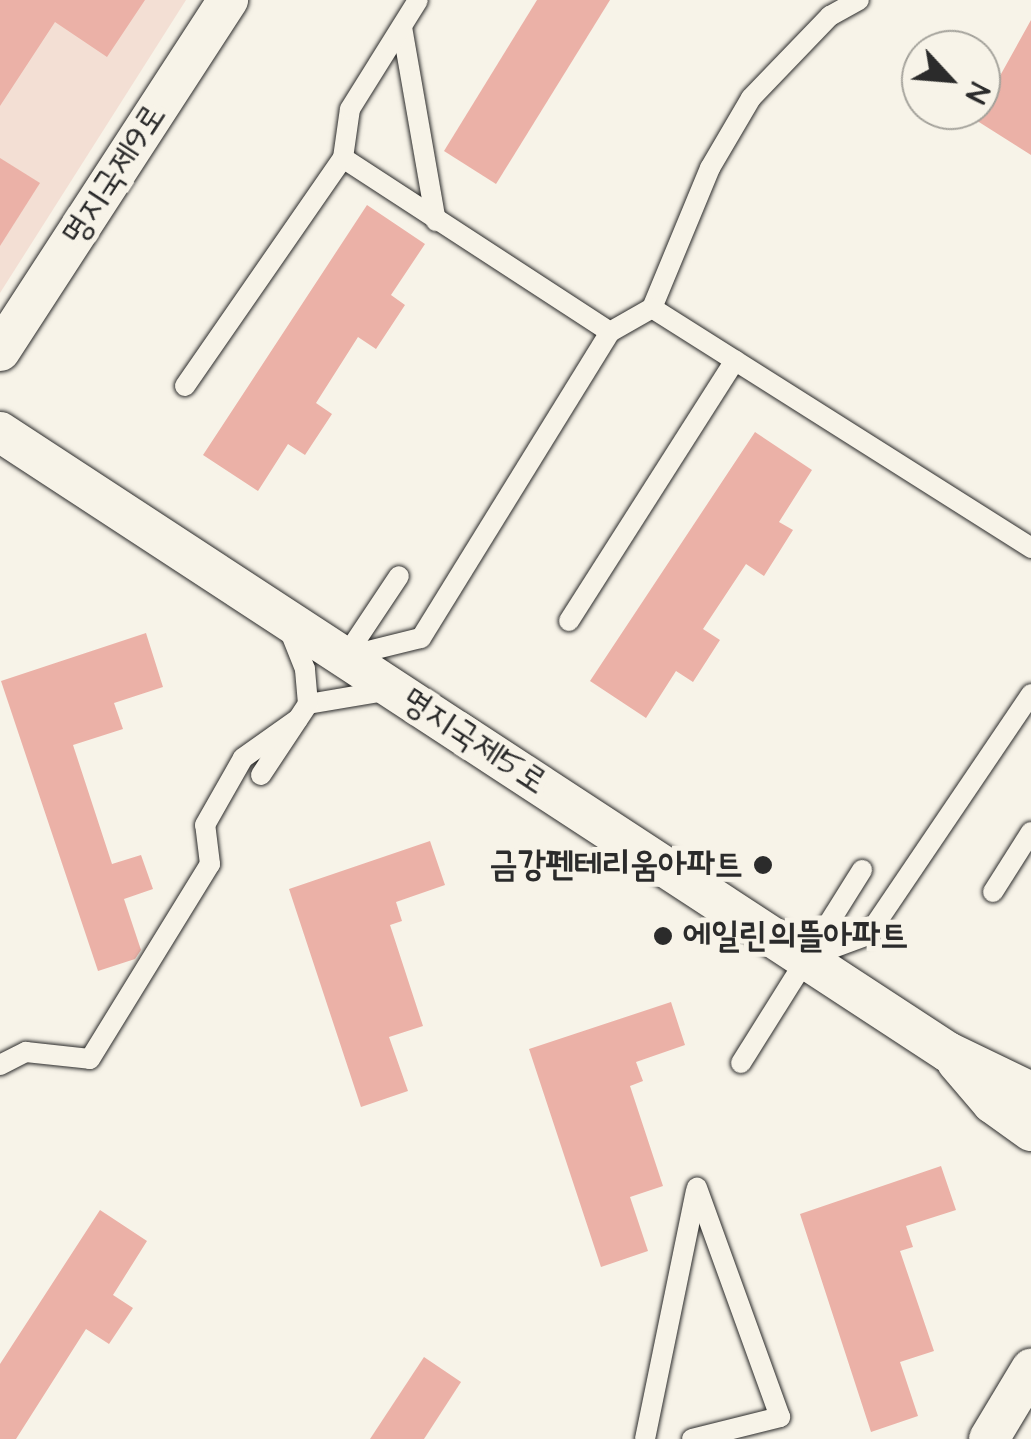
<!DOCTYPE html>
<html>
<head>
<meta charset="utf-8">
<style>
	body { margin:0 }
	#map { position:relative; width:1031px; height:1439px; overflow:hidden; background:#f7f3e8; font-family:"Architects Daughter","Poor Story",sans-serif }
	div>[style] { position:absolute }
	.built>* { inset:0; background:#f3dfd4 }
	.building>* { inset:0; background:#ebb1a7 }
	.roads { filter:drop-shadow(0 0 2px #2b2b2b) drop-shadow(0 0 2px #2b2b2b) }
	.service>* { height:20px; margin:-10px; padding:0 10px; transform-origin:10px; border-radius:10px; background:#f7f3e8 }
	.minor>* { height:40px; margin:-20px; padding:0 20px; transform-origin:20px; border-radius:20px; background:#f7f3e8 }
	.dots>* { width:28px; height:28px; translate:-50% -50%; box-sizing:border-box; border:5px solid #f7f3e8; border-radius:50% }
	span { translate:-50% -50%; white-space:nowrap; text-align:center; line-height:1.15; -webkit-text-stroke:10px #f7f3e8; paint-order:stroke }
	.street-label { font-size:35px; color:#2b2b2b }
	.poi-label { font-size:35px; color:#2b2b2b; font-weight:700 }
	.right { translate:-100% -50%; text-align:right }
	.left { translate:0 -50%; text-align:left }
	.north { position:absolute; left:901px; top:30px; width:100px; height:100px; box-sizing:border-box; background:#f7f3e8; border:2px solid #a5a39c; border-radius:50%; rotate:116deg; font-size:28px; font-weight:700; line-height:40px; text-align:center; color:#2b2b2b }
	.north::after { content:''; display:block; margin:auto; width:35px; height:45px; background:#2b2b2b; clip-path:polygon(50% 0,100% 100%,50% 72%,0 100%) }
</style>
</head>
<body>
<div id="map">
	<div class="built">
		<div style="clip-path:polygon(0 0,186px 0,0 293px)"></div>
	</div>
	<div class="building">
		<div style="clip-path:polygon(0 0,145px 0,107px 57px,55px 22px,0 106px)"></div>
		<div style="clip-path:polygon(537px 0,610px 0,496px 184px,444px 151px)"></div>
		<div style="clip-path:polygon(1031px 20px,1031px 155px,971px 117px,981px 110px)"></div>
		<div style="clip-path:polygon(0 158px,40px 183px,0 246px)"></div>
		<div style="clip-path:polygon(367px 205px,425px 244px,391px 295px,405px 305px,376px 349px,358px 337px,316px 403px,332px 414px,305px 455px,288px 444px,258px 491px,203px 455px)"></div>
		<div style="clip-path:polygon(755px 432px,812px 470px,779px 522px,793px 530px,764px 576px,746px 564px,703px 629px,720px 640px,693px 682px,676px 671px,646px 718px,590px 681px)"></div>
		<div style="clip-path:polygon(146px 633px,163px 687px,114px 703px,123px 729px,73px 745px,112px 864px,141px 855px,153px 889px,124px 899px,141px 950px,135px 959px,98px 971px,1px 681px)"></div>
		<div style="clip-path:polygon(430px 841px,445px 885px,396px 902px,402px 921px,390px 925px,423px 1026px,389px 1037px,408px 1091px,361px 1107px,289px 889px)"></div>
		<div style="clip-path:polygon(671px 1002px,685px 1045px,636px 1062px,643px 1081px,630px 1086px,663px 1186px,630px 1197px,648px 1251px,601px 1267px,529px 1049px)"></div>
		<div style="clip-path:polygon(941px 1166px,956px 1210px,906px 1226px,913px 1247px,900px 1251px,934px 1351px,900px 1362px,918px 1416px,871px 1432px,800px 1214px)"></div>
		<div style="clip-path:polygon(100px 1210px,147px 1241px,113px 1295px,133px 1308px,109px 1344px,86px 1329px,16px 1439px,0 1439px,0 1364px)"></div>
		<div style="clip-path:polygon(424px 1357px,461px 1382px,424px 1439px,370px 1439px)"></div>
	</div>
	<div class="roads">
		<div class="service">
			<div style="left:402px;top:27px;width:197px;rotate:80.1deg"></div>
			<div style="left:343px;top:158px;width:319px;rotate:33.1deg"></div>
			<div style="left:652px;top:308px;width:152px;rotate:-67.5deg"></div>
			<div style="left:710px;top:168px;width:81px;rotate:-59.6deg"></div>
			<div style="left:751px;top:98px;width:114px;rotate:-46.1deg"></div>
			<div style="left:830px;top:16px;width:33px;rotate:-29deg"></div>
			<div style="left:185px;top:386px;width:277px;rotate:-55.3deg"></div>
			<div style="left:343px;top:158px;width:49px;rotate:-81.9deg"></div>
			<div style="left:350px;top:109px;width:128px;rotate:-58deg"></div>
			<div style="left:569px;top:621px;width:309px;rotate:-57.5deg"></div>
			<div style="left:348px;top:656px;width:75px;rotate:-13.9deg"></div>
			<div style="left:421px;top:638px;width:360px;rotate:-58.3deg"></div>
			<div style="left:610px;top:332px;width:48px;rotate:-29.7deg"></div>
			<div style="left:652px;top:308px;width:449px;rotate:32.3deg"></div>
			<div style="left:345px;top:657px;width:97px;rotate:-56.3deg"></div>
			<div style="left:308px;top:704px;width:77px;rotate:-9.7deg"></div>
			<div style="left:261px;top:775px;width:85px;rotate:-56.5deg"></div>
			<div style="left:308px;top:704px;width:35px;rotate:-95deg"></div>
			<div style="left:305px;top:669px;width:43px;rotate:-111.8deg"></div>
			<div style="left:993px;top:892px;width:71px;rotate:-57.7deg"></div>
			<div style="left:806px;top:958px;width:66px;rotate:-20.4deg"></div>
			<div style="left:868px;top:935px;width:291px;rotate:-55.9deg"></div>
			<div style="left:741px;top:1063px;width:228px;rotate:-57.9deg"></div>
			<div style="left:0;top:1065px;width:29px;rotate:-27deg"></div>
			<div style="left:26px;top:1052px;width:64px;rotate:6.2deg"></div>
			<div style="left:90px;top:1059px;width:229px;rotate:-58.4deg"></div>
			<div style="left:210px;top:864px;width:39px;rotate:-97deg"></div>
			<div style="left:205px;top:825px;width:77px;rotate:-60.4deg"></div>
			<div style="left:243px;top:758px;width:67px;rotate:-35.3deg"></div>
			<div style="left:645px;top:1439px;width:253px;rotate:-78.4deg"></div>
			<div style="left:692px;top:1439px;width:91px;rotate:-14deg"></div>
			<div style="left:780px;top:1417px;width:244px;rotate:-109.9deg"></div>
		</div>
		<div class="minor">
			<div style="left:0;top:351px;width:419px;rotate:-57deg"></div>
			<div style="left:0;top:432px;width:1133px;rotate:33.19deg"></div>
			<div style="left:948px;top:1052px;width:92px;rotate:25.7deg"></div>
			<div style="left:957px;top:1062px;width:54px;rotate:49.5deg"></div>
			<div style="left:992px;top:1103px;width:48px;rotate:35.7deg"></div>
			<div style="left:989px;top:1439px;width:82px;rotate:-59deg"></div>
		</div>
	</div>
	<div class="dots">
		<div style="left:763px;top:865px;background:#2b2b2b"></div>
		<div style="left:663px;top:936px;background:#2b2b2b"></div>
	</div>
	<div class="street-label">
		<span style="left:114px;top:175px;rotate:-57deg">명지국제9로</span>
		<span style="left:474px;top:741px;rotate:33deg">명지국제5로</span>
	</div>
	<div class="poi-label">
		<span class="right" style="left:743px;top:865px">금강펜테리움아파트</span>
		<span class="left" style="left:683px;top:936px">에일린의뜰아파트</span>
	</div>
	<div class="north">N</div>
</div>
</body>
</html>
